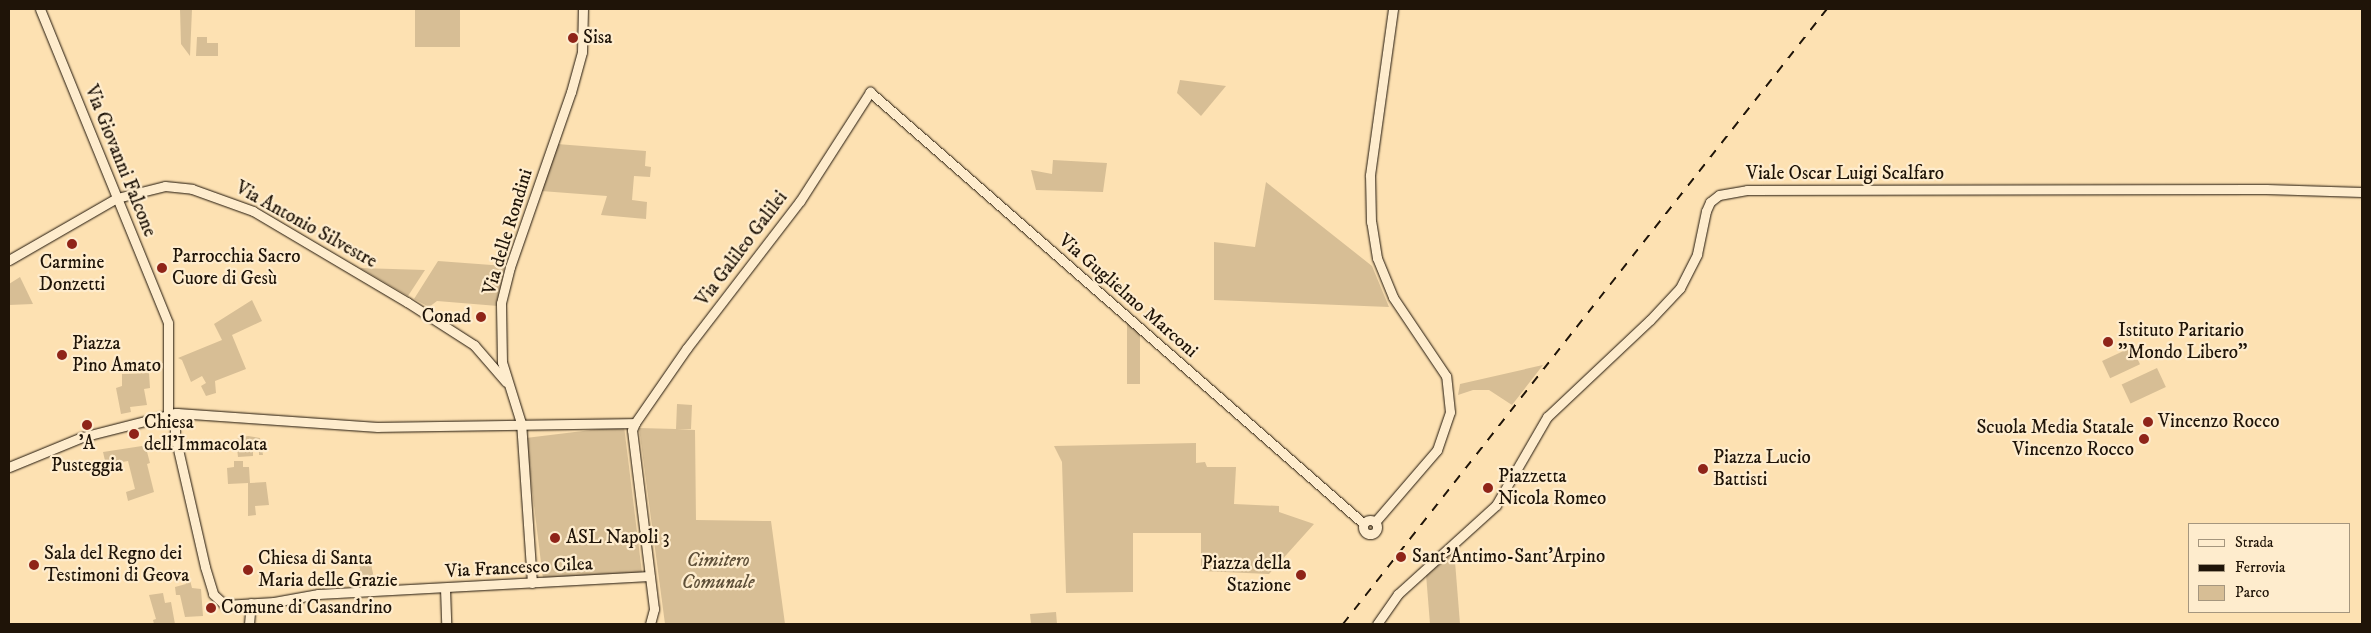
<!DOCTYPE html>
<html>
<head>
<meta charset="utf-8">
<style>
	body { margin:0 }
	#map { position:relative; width:2371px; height:633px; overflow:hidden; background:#fde1b2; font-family:"IM FELL DW Pica",serif }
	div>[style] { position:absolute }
	.green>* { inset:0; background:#d7be95; transform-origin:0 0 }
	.roads { filter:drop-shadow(0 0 1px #1f1408) drop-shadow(0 0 1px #1f1408) }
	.secondary>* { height:9px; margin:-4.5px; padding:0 4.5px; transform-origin:4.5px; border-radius:4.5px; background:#feeccd }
	.secondary>.ring { margin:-4.5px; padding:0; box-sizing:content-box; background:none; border:9px solid #feeccd; border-radius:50% }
	.rail>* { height:2px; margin-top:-1px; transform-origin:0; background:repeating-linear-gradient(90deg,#1f1408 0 9px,transparent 0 18px) }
	.dots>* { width:14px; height:14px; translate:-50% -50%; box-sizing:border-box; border:2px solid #feeccd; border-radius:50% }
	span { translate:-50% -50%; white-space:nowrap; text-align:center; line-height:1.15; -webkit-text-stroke:4.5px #feeccd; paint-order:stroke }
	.poi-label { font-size:19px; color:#1f1408 }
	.left { translate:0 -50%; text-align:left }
	.right { translate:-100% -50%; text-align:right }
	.street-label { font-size:19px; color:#1f1408 }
	.park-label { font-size:19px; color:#5f5039; font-style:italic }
	.frame { position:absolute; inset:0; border:10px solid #1f1408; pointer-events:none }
	.legend { position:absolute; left:2188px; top:523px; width:162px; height:90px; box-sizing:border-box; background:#feeccd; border:1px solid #a5967e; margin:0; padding:6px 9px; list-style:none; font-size:15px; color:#1f1408 }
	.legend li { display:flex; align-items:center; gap:10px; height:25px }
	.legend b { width:25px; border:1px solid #a5967e }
</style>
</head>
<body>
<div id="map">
	<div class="green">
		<div style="clip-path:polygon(180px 9px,192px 9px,190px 56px,181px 44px)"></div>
		<div style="left:415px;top:9px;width:45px;height:38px"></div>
		<div style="clip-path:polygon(197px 37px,207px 37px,207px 43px,218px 43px,218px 56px,196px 56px)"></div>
		<div style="clip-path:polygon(1180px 80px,1226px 86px,1201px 116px,1177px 93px)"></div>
		<div style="clip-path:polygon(557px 144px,646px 151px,645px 166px,651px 167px,650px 177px,634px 176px,632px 200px,647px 202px,646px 219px,601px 215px,607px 196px,541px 191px)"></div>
		<div style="clip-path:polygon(1053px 160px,1107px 163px,1103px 192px,1036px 190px,1031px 170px,1052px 174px)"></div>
		<div style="clip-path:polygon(1266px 182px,1372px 266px,1389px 307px,1214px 300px,1214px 242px,1255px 247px)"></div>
		<div style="clip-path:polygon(438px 261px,505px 266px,498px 306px,437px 301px,429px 307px,414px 299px)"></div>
		<div style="clip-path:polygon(360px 268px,425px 270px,408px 296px)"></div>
		<div style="clip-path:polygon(20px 277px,33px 304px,9px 305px,9px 284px)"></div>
		<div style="clip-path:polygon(252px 300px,262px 321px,232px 335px,246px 369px,215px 381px,216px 393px,206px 396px,201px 386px,206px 383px,202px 376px,191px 382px,182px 360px,178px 358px,222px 340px,214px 324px)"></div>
		<div style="clip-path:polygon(1127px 318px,1140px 331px,1140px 384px,1127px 384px)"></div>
		<div style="left:2132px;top:347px;width:19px;height:33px;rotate:65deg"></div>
		<div style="clip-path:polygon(1543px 365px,1512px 405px,1489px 390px,1473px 390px,1458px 395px,1460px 384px)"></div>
		<div style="left:2157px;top:368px;width:21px;height:39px;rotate:65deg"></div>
		<div style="clip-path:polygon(149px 373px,150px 388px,144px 389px,147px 405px,130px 407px,131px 412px,121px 414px,116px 388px,122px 386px,122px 374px)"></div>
		<div style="clip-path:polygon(677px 404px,692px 405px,691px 429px,677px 429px,695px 430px,696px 520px,771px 521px,785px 624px,665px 624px,639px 428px,676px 429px)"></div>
		<div style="left:624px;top:426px;width:148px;height:99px;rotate:83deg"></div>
		<div style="clip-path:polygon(248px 436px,260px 438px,263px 455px,259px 455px,259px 445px,253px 444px,253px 456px,238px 457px,236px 439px)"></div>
		<div style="clip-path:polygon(1196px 443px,1196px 463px,1205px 462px,1207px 467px,1236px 467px,1234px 504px,1279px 506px,1279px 512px,1314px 524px,1269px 574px,1201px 571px,1201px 533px,1133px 533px,1133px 592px,1066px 593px,1062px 462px,1054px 446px)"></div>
		<div style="clip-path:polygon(142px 446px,146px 448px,150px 463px,147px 464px,154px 492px,128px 501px,126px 492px,135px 489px,128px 461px,106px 465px,103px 452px)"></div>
		<div style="clip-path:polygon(234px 461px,243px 461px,243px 467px,249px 467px,250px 483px,266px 482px,269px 505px,255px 506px,256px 515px,248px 516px,248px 483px,228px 484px,227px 468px,234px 467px)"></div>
		<div style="clip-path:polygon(1454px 549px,1460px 624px,1430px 624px,1426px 574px)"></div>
		<div style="clip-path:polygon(370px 559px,375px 583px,371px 584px,371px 589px,357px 589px,355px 571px,360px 570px,359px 560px)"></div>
		<div style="clip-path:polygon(189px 576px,192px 588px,201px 589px,203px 616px,185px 617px,180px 595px,176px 595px,175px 587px,186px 584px,185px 577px)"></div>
		<div style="clip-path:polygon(163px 593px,165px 603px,171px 602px,175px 624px,154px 624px,153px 620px,156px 619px,149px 595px)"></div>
		<div style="clip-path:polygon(1056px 612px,1057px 624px,1031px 624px,1030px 614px)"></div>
	</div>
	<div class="roads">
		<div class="secondary">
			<div style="left:40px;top:9px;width:339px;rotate:67.8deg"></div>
			<div style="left:168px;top:323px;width:97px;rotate:90deg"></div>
			<div style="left:9px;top:260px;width:125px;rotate:-29.9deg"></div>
			<div style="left:117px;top:198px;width:49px;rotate:-14deg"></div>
			<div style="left:165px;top:186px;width:27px;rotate:6deg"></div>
			<div style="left:192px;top:189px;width:65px;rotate:19.8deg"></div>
			<div style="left:253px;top:211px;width:179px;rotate:30.6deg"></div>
			<div style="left:407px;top:302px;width:80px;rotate:32.7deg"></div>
			<div style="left:474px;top:345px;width:49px;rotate:49.1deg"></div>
			<div style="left:175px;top:413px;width:23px;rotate:90deg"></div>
			<div style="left:175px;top:436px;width:134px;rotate:77.1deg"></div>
			<div style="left:205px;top:567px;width:28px;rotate:73deg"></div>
			<div style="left:213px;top:594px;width:16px;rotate:43deg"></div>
			<div style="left:225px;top:605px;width:49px;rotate:-3.5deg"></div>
			<div style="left:274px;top:602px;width:45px;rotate:-10.3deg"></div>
			<div style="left:318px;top:594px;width:332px;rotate:-3.1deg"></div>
			<div style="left:9px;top:467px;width:79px;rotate:-22.3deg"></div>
			<div style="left:82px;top:437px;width:98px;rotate:-14.2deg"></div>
			<div style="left:177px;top:413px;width:201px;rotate:4deg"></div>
			<div style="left:378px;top:427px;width:257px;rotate:-0.9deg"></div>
			<div class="ring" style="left:1363px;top:520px;width:5px;height:5px"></div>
			<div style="left:1375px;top:522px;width:95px;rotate:-49.3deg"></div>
			<div style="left:1437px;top:450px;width:40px;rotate:-71.1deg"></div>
			<div style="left:1450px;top:412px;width:36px;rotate:-96deg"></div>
			<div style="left:1446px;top:376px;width:95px;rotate:-123.9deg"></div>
			<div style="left:1393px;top:297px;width:42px;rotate:-112.3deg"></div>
			<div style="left:1377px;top:258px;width:36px;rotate:-99deg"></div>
			<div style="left:1371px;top:222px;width:47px;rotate:-91.2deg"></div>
			<div style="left:1370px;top:175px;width:168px;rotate:-82.1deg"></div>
			<div style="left:532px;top:583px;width:160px;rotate:-93.9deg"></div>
			<div style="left:521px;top:423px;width:64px;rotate:-107.3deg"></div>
			<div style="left:502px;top:362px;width:59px;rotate:-91deg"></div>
			<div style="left:501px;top:303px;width:37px;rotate:-76deg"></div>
			<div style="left:510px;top:267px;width:185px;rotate:-70.8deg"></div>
			<div style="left:571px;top:92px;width:41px;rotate:-74.6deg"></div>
			<div style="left:582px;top:52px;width:43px;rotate:-88.7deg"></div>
			<div style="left:445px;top:588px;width:36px;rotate:88deg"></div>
			<div style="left:249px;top:624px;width:21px;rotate:-85deg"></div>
			<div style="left:650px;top:624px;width:16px;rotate:-75deg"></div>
			<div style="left:654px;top:609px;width:180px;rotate:-97deg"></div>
			<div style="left:632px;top:430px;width:8px;rotate:-67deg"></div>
			<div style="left:635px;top:423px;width:91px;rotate:-55.3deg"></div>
			<div style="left:687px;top:348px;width:185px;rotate:-52.5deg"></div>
			<div style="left:800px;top:201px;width:130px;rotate:-57.3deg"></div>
			<div style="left:870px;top:92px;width:656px;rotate:41.17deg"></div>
			<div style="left:1377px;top:624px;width:37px;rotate:-55deg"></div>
			<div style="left:1398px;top:594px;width:132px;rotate:-42.2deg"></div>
			<div style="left:1496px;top:505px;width:102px;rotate:-59.9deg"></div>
			<div style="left:1547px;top:417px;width:141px;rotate:-43.3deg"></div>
			<div style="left:1650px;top:320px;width:44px;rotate:-46.8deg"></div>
			<div style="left:1680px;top:288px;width:38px;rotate:-63deg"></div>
			<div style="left:1697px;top:254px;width:44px;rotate:-78.2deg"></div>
			<div style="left:1706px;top:211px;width:10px;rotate:-66deg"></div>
			<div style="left:1710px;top:202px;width:11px;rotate:-38deg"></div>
			<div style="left:1719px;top:195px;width:28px;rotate:-10deg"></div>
			<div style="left:1747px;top:190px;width:519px;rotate:-0.11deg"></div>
			<div style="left:2266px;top:189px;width:96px;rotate:1.8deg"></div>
		</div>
	</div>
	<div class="rail">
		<div style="left:1343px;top:624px;width:783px;rotate:-51.8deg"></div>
	</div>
	<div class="dots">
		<div style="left:573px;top:38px;background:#8f2418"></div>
		<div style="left:72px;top:244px;background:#8f2418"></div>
		<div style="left:162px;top:268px;background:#8f2418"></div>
		<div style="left:481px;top:317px;background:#8f2418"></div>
		<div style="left:2108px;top:342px;background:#8f2418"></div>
		<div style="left:62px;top:355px;background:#8f2418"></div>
		<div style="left:2148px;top:422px;background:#8f2418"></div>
		<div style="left:87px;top:425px;background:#8f2418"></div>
		<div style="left:134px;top:434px;background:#8f2418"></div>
		<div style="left:2144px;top:439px;background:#8f2418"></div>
		<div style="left:1703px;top:469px;background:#8f2418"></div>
		<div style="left:1488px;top:488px;background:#8f2418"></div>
		<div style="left:555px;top:538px;background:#8f2418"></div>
		<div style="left:1401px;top:557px;background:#8f2418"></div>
		<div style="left:34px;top:565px;background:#8f2418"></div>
		<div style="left:248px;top:570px;background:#8f2418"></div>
		<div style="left:1301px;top:575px;background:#8f2418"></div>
		<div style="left:211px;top:608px;background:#8f2418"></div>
	</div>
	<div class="poi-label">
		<span class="left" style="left:583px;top:38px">Sisa</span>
		<span class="left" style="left:172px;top:268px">Parrocchia Sacro<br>Cuore di Gesù</span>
		<span style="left:72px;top:274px">Carmine<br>Donzetti</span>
		<span class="right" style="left:471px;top:317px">Conad</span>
		<span class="left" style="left:2118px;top:342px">Istituto Paritario<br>"Mondo Libero"</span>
		<span class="left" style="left:72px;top:355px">Piazza<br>Pino Amato</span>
		<span class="left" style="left:2158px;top:422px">Vincenzo Rocco</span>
		<span class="left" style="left:144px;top:434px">Chiesa<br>dell'Immacolata</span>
		<span class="right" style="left:2134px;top:439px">Scuola Media Statale<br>Vincenzo Rocco</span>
		<span style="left:87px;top:455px">'A<br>Pusteggia</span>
		<span class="left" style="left:1713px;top:469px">Piazza Lucio<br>Battisti</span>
		<span class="left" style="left:1498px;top:488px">Piazzetta<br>Nicola Romeo</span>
		<span class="left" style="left:566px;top:538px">ASL Napoli 3</span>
		<span class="left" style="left:44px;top:565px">Sala del Regno dei<br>Testimoni di Geova</span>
		<span class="left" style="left:1412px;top:557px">Sant'Antimo-Sant'Arpino</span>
		<span class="left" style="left:258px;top:570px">Chiesa di Santa<br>Maria delle Grazie</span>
		<span class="right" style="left:1291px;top:575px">Piazza della<br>Stazione</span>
		<span class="left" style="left:221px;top:608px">Comune di Casandrino</span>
	</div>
	<div class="street-label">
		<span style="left:120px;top:161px;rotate:68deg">Via Giovanni Falcone</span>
		<span style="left:1845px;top:174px">Viale Oscar Luigi Scalfaro</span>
		<span style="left:306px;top:225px;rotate:29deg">Via Antonio Silvestre</span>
		<span style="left:508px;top:232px;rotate:-73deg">Via delle Rondini</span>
		<span style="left:742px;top:249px;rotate:-53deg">Via Galileo Galilei</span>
		<span style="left:1128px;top:296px;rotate:41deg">Via Guglielmo Marconi</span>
		<span style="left:519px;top:568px;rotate:-3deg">Via Francesco Cilea</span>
	</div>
	<div class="park-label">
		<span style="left:718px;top:572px">Cimitero<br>Comunale</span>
	</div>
	<div class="frame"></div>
	<ul class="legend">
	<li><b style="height:6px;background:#feeccd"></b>Strada</li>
	<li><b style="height:6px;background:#1f1408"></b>Ferrovia</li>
	<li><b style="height:14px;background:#d7be95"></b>Parco</li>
	</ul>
</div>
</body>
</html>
